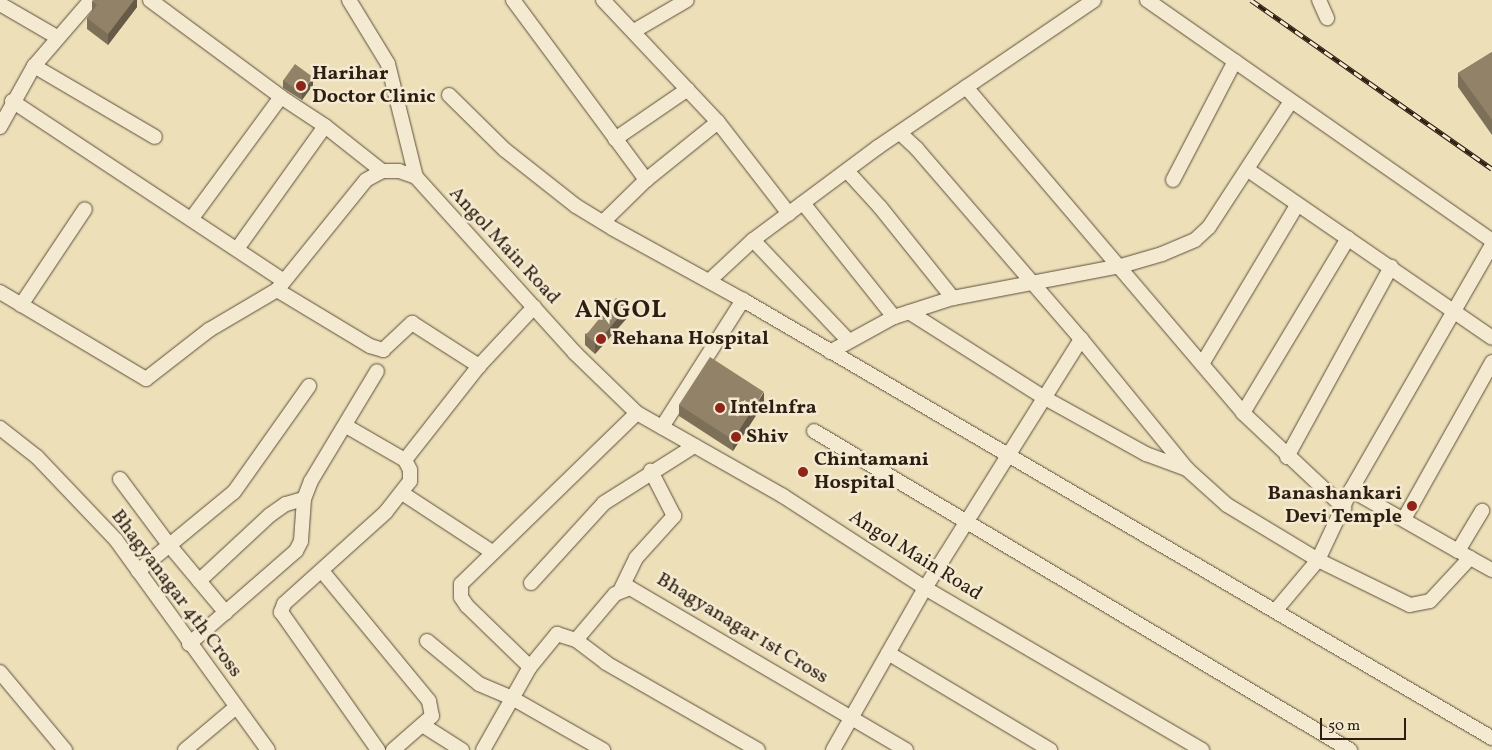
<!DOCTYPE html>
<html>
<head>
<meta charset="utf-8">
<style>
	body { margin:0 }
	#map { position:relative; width:1492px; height:750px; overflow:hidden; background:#eddfb8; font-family:Vollkorn,serif }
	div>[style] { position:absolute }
	.roads { filter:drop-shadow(0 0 1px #5d4e3b) drop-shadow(0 0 1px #5d4e3b) }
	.minor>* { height:14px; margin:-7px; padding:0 7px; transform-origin:7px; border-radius:7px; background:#f3ead1 }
	.rail>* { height:5px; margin-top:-2.5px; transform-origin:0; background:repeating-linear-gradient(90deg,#f3ead1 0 9px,#2d1e11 0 18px); box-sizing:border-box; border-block:1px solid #2d1e11 }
	.wall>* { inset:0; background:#7d7059 }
	.shaded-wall>* { inset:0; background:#665b49 }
	.building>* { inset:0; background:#918268; transform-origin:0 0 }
	.dots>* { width:14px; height:14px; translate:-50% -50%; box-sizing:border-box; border:2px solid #f3ead1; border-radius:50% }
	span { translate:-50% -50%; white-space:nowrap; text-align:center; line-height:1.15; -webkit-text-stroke:5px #f3ead1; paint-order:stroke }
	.poi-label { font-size:20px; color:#2d1e11; font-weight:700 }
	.left { translate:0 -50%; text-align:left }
	.right { translate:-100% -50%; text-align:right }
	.street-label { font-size:20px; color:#2d1e11 }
	.district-label { font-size:25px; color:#2d1e11; font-weight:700; letter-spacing:1px }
	.scale { position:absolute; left:1320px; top:718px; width:86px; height:22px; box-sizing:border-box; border:2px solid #2d1e11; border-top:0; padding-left:6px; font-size:15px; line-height:18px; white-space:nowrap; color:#2d1e11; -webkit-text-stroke:4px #f3ead1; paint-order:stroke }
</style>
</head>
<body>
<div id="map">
	<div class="roads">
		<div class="minor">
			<div style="left:150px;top:0;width:163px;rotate:36.5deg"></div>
			<div style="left:281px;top:97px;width:53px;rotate:33.4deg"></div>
			<div style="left:325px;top:126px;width:73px;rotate:38.3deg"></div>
			<div style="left:349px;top:0;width:75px;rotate:58.6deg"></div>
			<div style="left:388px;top:64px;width:116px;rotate:76.1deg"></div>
			<div style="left:416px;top:177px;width:237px;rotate:47.9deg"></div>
			<div style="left:575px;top:353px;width:86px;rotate:44.1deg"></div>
			<div style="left:637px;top:413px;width:168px;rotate:29.6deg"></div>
			<div style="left:783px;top:496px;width:169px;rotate:32.9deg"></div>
			<div style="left:925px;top:588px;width:321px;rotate:30.3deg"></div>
			<div style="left:513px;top:0;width:224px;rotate:53.5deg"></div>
			<div style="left:603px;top:0;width:168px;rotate:46.7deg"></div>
			<div style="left:718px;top:122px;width:116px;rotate:52.3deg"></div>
			<div style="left:1147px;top:0;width:421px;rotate:34.9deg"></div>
			<div style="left:1319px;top:0;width:20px;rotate:66deg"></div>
			<div style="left:0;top:4px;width:66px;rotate:30.1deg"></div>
			<div style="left:634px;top:31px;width:61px;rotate:-30.3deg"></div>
			<div style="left:34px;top:66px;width:140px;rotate:30.4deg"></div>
			<div style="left:966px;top:87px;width:428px;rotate:49.6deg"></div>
			<div style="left:1243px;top:413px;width:139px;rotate:43.2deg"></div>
			<div style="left:449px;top:95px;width:78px;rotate:44.5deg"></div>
			<div style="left:505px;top:150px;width:90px;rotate:38.3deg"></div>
			<div style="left:576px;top:206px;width:42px;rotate:31.4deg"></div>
			<div style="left:612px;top:228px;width:149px;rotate:28.8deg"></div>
			<div style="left:743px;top:300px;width:868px;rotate:30.32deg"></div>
			<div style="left:12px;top:101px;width:326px;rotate:33.5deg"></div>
			<div style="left:0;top:127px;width:70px;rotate:-60.9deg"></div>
			<div style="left:34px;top:66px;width:87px;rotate:-49.2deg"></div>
			<div style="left:900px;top:133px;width:23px;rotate:43deg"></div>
			<div style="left:917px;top:149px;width:251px;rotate:49.2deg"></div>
			<div style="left:1081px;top:339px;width:168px;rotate:50.8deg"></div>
			<div style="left:1187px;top:469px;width:54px;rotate:42deg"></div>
			<div style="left:1227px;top:505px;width:106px;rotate:31.1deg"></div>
			<div style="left:1318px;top:560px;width:102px;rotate:26.1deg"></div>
			<div style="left:1410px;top:605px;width:20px;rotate:-11deg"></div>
			<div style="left:1430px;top:601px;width:59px;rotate:-47.1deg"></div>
			<div style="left:615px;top:139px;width:88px;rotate:-34.4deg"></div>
			<div style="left:1248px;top:170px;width:296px;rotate:34.5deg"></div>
			<div style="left:848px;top:172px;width:47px;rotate:47.6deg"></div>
			<div style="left:880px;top:207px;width:117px;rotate:51.3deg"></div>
			<div style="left:1173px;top:180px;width:134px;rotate:-62.5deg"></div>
			<div style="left:803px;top:203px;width:146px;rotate:51.4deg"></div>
			<div style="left:192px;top:218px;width:150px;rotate:-53.7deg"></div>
			<div style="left:603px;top:222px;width:60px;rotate:-44.3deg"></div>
			<div style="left:646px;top:180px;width:92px;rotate:-38.9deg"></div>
			<div style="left:753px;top:240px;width:139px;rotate:46.5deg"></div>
			<div style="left:237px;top:249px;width:151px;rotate:-54.4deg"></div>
			<div style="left:709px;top:281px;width:60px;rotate:-43deg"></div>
			<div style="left:753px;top:240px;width:156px;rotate:-36.6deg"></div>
			<div style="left:878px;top:147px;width:261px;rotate:-34.2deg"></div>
			<div style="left:277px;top:290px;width:109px;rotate:31.1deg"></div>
			<div style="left:370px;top:346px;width:14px;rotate:17deg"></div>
			<div style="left:383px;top:350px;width:40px;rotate:-43deg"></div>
			<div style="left:412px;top:323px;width:80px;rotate:32.7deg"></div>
			<div style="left:0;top:292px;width:170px;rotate:30.8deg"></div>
			<div style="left:146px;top:379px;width:80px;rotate:-37.9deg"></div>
			<div style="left:209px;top:330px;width:79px;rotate:-30.5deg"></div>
			<div style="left:277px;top:290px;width:141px;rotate:-51deg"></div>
			<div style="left:366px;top:180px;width:18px;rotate:-29deg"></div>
			<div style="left:382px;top:171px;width:17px"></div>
			<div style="left:399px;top:171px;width:18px;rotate:19deg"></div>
			<div style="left:21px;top:305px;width:115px;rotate:-56.3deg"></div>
			<div style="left:909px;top:312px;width:159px;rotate:32.4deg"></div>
			<div style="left:1043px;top:397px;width:118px;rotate:29deg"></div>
			<div style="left:1146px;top:454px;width:44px;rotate:20.1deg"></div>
			<div style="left:830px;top:352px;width:73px;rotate:-28.7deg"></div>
			<div style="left:894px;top:317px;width:62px;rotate:-17.9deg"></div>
			<div style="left:953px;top:298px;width:171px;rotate:-10.8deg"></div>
			<div style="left:1121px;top:266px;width:43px;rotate:-16.3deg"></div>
			<div style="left:1162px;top:254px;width:36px;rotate:-23deg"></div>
			<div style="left:1195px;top:240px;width:19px;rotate:-43deg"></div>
			<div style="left:1209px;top:227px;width:150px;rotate:-56.9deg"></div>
			<div style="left:1202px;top:364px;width:185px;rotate:-59.1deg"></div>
			<div style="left:1243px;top:413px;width:204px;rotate:-59deg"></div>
			<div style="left:346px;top:426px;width:68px;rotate:30deg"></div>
			<div style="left:405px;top:460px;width:11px;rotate:63deg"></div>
			<div style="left:410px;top:470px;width:11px;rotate:90deg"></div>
			<div style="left:410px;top:481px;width:39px;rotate:128deg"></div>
			<div style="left:386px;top:512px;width:137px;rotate:138deg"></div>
			<div style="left:284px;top:604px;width:9px;rotate:111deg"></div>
			<div style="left:281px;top:612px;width:169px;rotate:54.9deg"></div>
			<div style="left:662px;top:427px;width:151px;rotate:-57.5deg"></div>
			<div style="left:0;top:428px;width:47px;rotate:38.1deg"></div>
			<div style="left:37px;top:457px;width:115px;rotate:46.4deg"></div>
			<div style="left:116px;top:540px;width:259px;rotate:54.1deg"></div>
			<div style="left:814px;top:431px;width:624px;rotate:30.76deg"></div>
			<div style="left:1287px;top:457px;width:217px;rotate:-61.3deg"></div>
			<div style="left:405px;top:460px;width:120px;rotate:-51.8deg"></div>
			<div style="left:479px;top:366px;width:81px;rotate:-47deg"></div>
			<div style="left:120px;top:479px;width:84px;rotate:53.3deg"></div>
			<div style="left:170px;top:546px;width:87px;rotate:50.1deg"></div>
			<div style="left:1351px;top:490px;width:283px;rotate:-60.1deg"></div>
			<div style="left:402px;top:493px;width:108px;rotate:33.2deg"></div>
			<div style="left:1404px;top:519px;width:180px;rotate:-60.7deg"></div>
			<div style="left:1463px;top:554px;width:33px;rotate:29deg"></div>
			<div style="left:138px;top:571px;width:124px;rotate:-39.5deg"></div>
			<div style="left:234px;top:492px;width:130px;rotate:-54.7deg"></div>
			<div style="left:322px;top:571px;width:168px;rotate:50.5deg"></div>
			<div style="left:429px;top:701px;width:15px;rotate:79deg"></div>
			<div style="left:432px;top:716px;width:52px;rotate:138.9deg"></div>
			<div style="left:199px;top:581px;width:97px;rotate:-42.9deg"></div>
			<div style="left:270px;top:515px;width:19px;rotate:-35deg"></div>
			<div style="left:286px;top:504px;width:19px;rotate:-16deg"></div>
			<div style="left:531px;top:583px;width:108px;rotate:-47.6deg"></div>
			<div style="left:604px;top:503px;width:107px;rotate:-32.3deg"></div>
			<div style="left:621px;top:589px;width:34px;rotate:-64deg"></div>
			<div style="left:636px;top:558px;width:57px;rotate:-47.9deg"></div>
			<div style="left:674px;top:516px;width:51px;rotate:-117.1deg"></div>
			<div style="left:1276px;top:610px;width:65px;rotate:-50deg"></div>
			<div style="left:1318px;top:560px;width:77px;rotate:-64.8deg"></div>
			<div style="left:1351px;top:490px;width:123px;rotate:29.7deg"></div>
			<div style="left:1458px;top:551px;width:47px;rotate:-59deg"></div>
			<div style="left:576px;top:640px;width:60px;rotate:-49.7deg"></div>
			<div style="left:615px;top:594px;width:16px;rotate:-22deg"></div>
			<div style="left:630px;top:588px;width:320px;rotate:30.4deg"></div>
			<div style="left:427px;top:641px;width:67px;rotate:39.6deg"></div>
			<div style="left:479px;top:684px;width:36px;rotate:23deg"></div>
			<div style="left:512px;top:698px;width:105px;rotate:29.7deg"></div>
			<div style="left:189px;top:644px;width:142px;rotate:-41deg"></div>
			<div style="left:296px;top:551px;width:11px;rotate:-63deg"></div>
			<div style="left:301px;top:541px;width:42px;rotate:-85.9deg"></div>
			<div style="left:304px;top:499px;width:19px;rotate:-69deg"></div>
			<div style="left:311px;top:481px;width:128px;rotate:-59deg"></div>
			<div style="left:888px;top:653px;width:189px;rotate:30.9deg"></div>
			<div style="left:530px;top:667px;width:88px;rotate:-135.9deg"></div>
			<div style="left:467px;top:606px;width:11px;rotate:-124deg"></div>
			<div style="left:461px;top:597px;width:13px;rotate:-90deg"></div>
			<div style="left:461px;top:584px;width:245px;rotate:-44.2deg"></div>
			<div style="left:0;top:672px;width:102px;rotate:50.2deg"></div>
			<div style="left:424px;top:726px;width:45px;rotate:32.3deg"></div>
			<div style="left:185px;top:750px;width:67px;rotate:-40.1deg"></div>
			<div style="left:483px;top:750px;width:95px;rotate:-60.5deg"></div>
			<div style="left:530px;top:667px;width:43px;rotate:-50.7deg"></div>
			<div style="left:557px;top:634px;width:20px;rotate:18deg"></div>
			<div style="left:576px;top:640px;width:38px;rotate:37deg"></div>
			<div style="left:606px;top:663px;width:175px;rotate:29.8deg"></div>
			<div style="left:833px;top:750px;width:186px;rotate:-60.4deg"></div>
			<div style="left:925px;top:588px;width:294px;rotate:-57.9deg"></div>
		</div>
	</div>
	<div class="rail">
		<div style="left:1251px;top:0;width:294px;rotate:35deg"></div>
	</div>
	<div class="wall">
		<div style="clip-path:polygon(137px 0,137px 7px,108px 45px,87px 29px,87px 18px,92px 11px,92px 1px)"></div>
		<div style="clip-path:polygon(1492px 52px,1492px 135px,1458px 87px,1458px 73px)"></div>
		<div style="clip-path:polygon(283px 80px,313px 85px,302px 100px,283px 88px)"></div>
		<div style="clip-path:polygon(627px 318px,595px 354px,585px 345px,585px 334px)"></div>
		<div style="clip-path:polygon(764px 403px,733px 451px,679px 416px,679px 405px)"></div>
	</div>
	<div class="shaded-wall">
		<div style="clip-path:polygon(134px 0,137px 0,137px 7px,108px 45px,108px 34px)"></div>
		<div style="clip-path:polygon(313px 77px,313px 85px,302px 100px,302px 93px)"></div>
		<div style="clip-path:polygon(627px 307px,627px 318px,595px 354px,595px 343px)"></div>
		<div style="clip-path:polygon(764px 392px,764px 403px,733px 451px,733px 440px)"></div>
	</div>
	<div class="building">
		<div style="clip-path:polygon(93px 0,134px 0,108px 34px,87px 18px,97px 5px,92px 1px)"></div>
		<div style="clip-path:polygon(1492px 52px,1492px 120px,1458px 73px)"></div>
		<div style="left:295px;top:64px;width:22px;height:20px;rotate:36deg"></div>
		<div style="left:616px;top:298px;width:14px;height:48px;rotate:39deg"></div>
		<div style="left:710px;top:357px;width:64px;height:57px;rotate:33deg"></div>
	</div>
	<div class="dots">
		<div style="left:301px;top:86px;background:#8f2418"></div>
		<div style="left:601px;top:339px;background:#8f2418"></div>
		<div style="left:720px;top:408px;background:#8f2418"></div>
		<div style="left:736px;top:437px;background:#8f2418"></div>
		<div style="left:803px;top:472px;background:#8f2418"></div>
		<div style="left:1412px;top:506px;background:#8f2418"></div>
	</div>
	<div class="poi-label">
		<span class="left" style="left:312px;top:86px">Harihar<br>Doctor Clinic</span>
		<span class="left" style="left:612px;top:339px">Rehana Hospital</span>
		<span class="left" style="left:730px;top:408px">Intelnfra</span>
		<span class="left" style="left:746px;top:437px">Shiv</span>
		<span class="left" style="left:814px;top:472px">Chintamani<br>Hospital</span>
		<span class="right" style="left:1402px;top:506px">Banashankari<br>Devi Temple</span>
	</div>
	<div class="street-label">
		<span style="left:504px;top:246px;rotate:47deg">Angol Main Road</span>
		<span style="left:915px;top:556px;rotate:32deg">Angol Main Road</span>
		<span style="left:176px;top:594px;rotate:53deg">Bhagyanagar 4th Cross</span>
		<span style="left:742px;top:629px;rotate:31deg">Bhagyanagar 1st Cross</span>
	</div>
	<div class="district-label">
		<span style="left:621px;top:311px">ANGOL</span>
	</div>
	<div class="scale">50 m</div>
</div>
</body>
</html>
